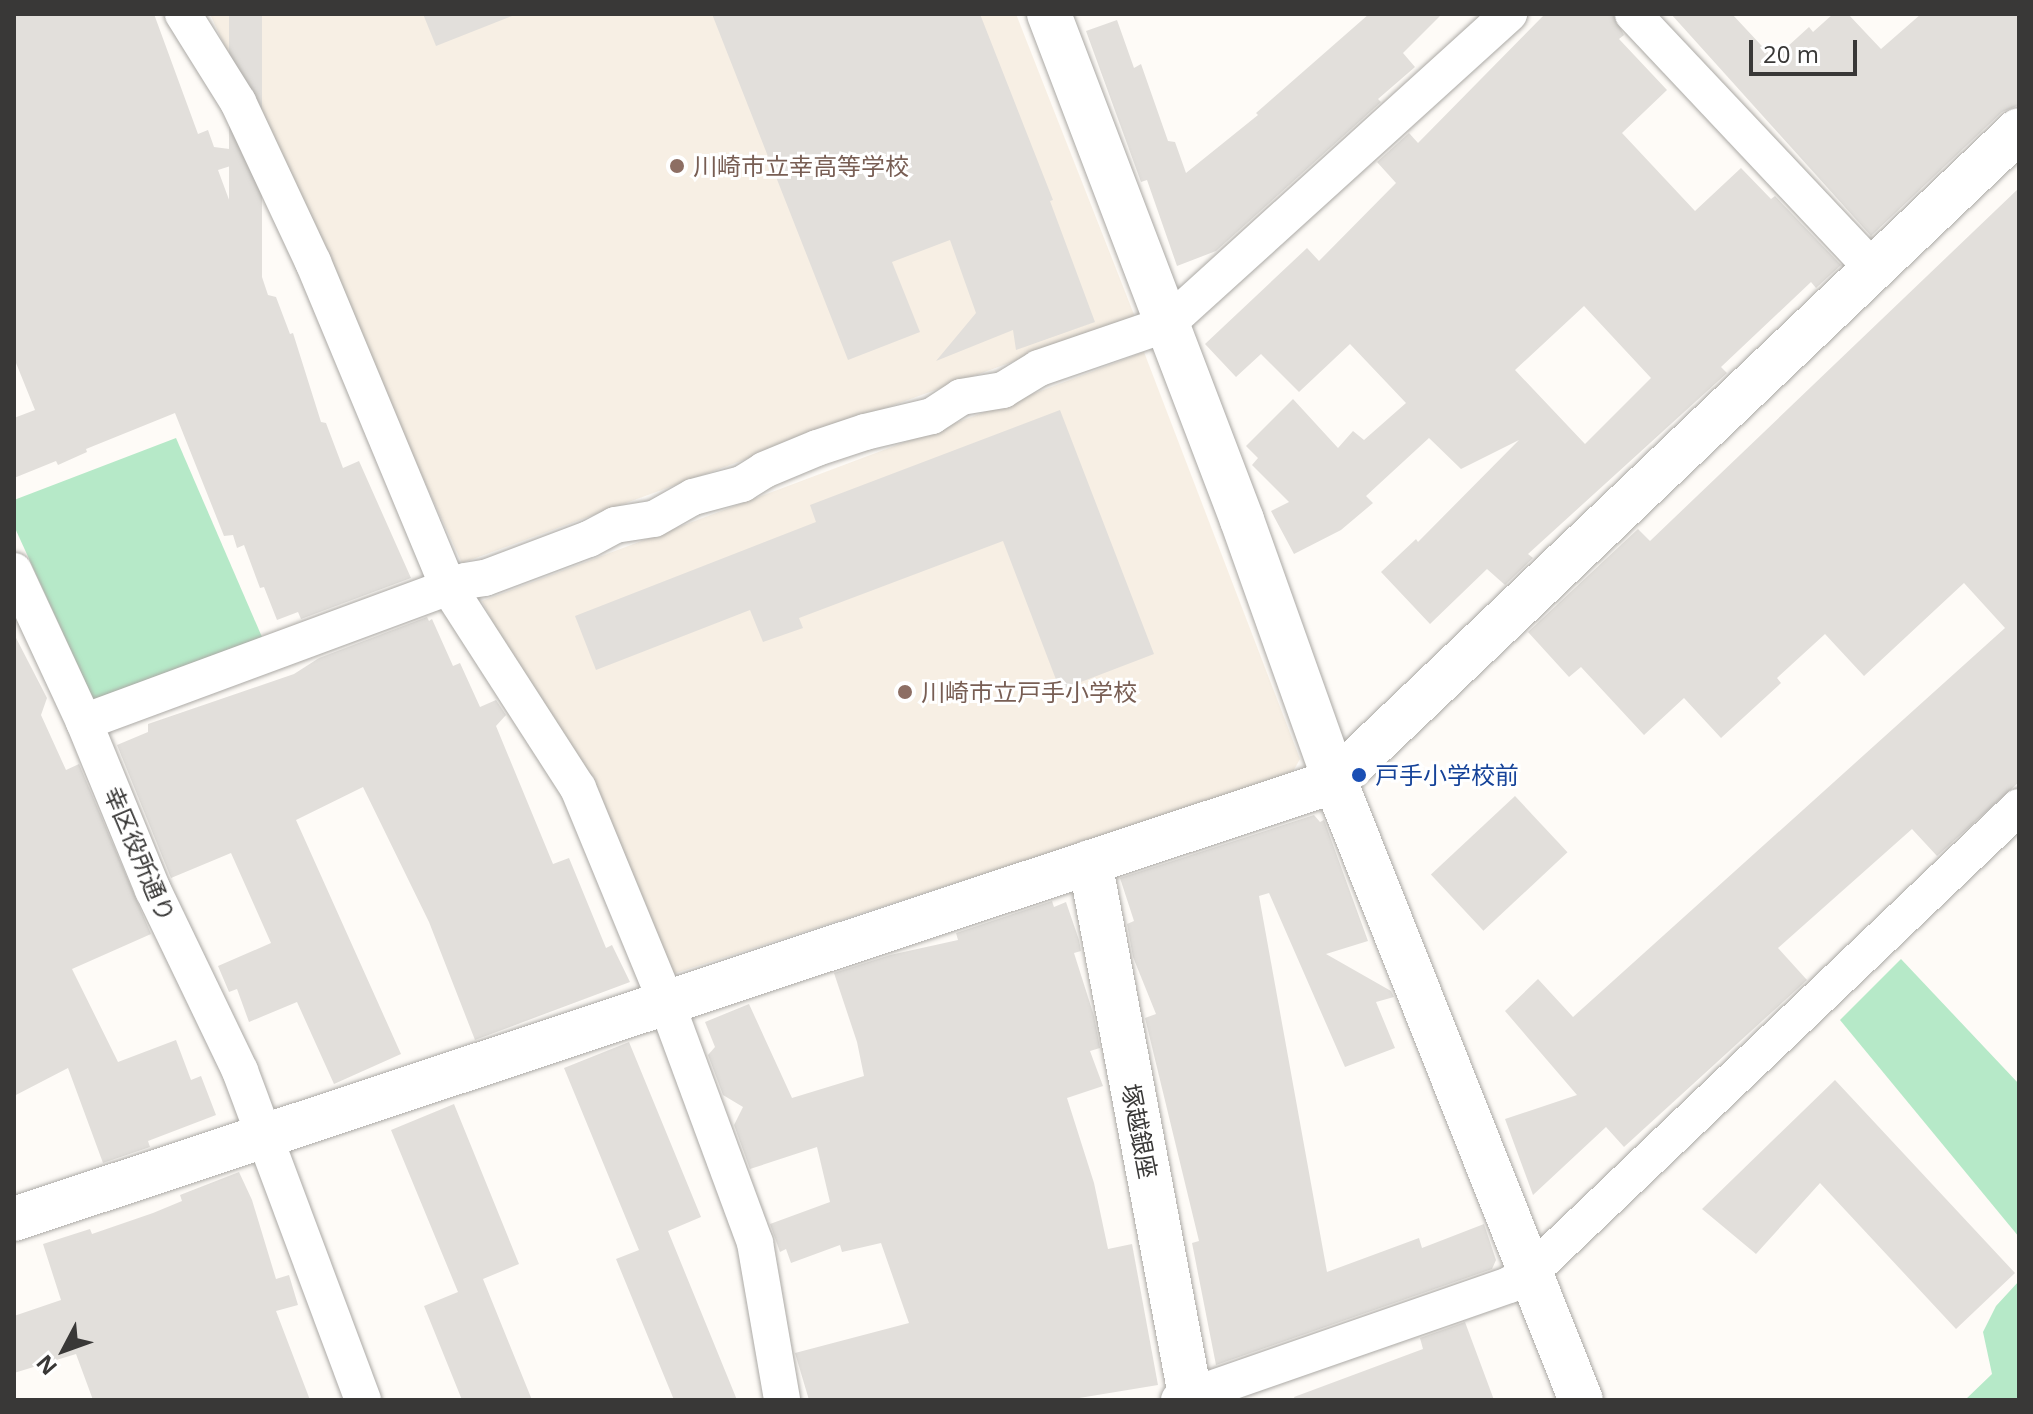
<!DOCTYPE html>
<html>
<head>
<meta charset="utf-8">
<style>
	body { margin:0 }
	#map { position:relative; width:2033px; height:1414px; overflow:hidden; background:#fefbf7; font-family:"Open Sans","Noto Sans JP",sans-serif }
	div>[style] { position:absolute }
	.built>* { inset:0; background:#f7efe4 }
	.green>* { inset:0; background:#b6e9c8 }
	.building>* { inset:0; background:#e2dfdb; transform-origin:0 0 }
	.roads { filter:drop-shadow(0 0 2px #aba9a5) drop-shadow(0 0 2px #aba9a5) }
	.street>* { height:36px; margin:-18px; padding:0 18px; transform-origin:18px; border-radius:18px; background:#fff }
	.secondary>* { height:44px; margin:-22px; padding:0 22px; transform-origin:22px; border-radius:22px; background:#fff }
	.dots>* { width:22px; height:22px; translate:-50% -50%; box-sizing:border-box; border:4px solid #fff; border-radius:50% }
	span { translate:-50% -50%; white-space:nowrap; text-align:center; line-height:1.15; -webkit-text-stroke:6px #fff; paint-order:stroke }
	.education-label { font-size:24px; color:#785e54 }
	.left { translate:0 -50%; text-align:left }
	.transit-label { font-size:24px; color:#164399 }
	.street-label { font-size:24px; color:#393837 }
	.frame { position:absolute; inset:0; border:16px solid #393837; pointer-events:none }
	.north { position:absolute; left:24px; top:1310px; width:80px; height:80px; -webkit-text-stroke:6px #fff; paint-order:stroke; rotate:229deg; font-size:22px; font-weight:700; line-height:32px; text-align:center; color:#393837 }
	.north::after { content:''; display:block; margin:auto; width:28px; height:36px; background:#393837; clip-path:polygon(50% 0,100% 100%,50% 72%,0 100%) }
	.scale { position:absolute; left:1749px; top:40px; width:108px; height:36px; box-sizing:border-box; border:4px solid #393837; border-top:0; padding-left:10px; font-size:24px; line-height:28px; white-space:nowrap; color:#393837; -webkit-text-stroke:6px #fff; paint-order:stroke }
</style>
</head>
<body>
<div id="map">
	<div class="built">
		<div style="clip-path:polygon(210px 14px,1016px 14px,1135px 317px,462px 563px)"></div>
		<div style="clip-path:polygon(1144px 352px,1300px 759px,1291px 775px,673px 974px,482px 601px)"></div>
	</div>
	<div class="green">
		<div style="clip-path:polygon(176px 438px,265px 644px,96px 705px,14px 526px,14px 500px)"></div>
		<div style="clip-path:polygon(1901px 959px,2019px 1084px,2019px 1237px,1840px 1020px)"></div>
		<div style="clip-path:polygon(2019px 1281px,2019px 1400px,1965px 1400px,1992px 1374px,1983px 1332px,1996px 1306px)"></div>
	</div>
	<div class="building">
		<div style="clip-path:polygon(14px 14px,154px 14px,198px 134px,208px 130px,214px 147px,237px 150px,243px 162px,218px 170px,258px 278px,262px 277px,268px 295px,276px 297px,290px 334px,293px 333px,321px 422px,326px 423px,343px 468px,359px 461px,411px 578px,301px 619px,298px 612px,277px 620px,264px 587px,260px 588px,244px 545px,237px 548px,233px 535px,224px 536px,175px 413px,86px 449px,87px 452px,58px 465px,56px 461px,14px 478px,14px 418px,35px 410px,14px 358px)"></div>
		<div style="left:229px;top:14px;width:33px;height:431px"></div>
		<div style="clip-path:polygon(423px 14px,512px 14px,512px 16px,436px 46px)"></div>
		<div style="clip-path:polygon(712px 14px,980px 14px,1053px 200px,1050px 201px,1095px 322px,1016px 350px,1013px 330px,936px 361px,976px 313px,950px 240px,892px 262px,920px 332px,848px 360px)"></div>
		<div style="clip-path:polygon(1369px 14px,1442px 14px,1403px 53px,1415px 67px,1378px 99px,1381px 102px,1216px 251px,1177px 266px,1147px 180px,1141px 182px,1086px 31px,1117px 20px,1134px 68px,1141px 64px,1168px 141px,1175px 142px,1186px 173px,1258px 115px,1256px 113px)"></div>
		<div style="clip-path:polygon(evenodd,1545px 14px,1613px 14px,1624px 35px,1619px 39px,1667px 90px,1622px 133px,1695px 211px,1741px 168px,1771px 199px,1775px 196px,1841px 265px,1816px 288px,1811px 282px,1721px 367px,1727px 373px,1528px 554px,1533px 558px,1505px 585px,1487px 569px,1430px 624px,1381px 572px,1416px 539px,1418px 542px,1519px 440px,1461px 469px,1429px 438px,1366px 496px,1373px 503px,1341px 530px,1294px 554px,1271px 511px,1289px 502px,1252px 465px,1258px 458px,1246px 446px,1293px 399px,1338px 448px,1353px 431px,1364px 440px,1406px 403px,1350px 344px,1299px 392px,1261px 354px,1236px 377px,1205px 344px,1307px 248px,1319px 261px,1396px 183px,1377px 162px,1409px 133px,1418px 143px,1545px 14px,1584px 306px,1651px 378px,1585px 444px,1515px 370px,1584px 306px)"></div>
		<div style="clip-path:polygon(1671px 14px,1732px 14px,1774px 59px,1809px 27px,1813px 32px,1833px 14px,1848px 14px,1881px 49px,1921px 14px,2019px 14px,2019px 105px,2002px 112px,1871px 236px)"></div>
		<div style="clip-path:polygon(2019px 188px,2019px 782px,1937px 856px,1912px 829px,1778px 948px,1807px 980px,1624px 1147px,1606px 1127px,1533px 1195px,1505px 1119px,1577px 1095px,1505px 1011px,1538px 979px,1573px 1017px,2005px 628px,1964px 583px,1864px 676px,1825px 634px,1777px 678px,1781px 683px,1721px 738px,1684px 698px,1644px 735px,1581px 667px,1569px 677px,1528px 632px,1638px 529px,1650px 541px)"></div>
		<div style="clip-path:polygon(1060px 410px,1154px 654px,1060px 690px,1003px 541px,799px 618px,803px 628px,763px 642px,750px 610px,596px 670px,575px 616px,816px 522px,810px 505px)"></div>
		<div style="clip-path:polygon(427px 617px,429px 621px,432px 619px,453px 666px,460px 663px,480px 707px,496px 700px,506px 715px,496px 726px,553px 864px,569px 858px,606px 948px,612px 945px,630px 982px,475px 1040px,429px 922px,363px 787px,296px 820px,401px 1054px,334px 1084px,297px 1002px,249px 1022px,237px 989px,229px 992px,218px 966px,271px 943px,231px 853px,171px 878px,117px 745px,148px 732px,148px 724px,294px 674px,319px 658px)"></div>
		<div style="clip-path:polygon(14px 634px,47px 698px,41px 715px,66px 770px,79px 764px,151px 934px,72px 969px,118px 1062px,176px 1040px,191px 1080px,201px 1076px,216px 1115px,148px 1141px,150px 1147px,103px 1163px,68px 1068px,14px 1096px)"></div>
		<div style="left:1515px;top:796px;width:77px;height:115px;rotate:47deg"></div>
		<div style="clip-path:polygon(1314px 815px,1320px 822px,1324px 820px,1368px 941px,1326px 954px,1391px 991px,1394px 997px,1376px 1002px,1395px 1048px,1345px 1067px,1269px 893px,1259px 896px,1327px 1272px,1419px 1238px,1422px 1248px,1484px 1224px,1496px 1260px,1492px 1269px,1216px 1365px,1192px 1243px,1199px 1241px,1145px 1018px,1156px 1014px,1133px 957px,1127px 924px,1134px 921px,1120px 878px)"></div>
		<div style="clip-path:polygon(1052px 901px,1054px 907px,1066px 902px,1079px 940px,1081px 951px,1074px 953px,1094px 1016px,1100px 1048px,1090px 1051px,1103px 1086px,1067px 1098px,1094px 1183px,1108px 1249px,1132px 1244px,1158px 1385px,1067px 1400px,809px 1400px,795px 1353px,909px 1323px,881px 1243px,842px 1252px,840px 1245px,791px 1263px,786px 1249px,780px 1252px,770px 1224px,830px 1202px,817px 1147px,750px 1169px,734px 1125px,743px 1107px,723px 1095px,708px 1055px,715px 1047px,705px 1022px,749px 1004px,792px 1098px,864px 1076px,857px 1042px,834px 973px,890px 955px,958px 940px,956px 933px)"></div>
		<div style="clip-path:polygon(629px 1042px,701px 1217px,668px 1231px,737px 1400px,674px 1400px,616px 1259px,639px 1250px,564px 1068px)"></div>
		<div style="clip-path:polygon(1835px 1080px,2015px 1273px,1956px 1329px,1820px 1183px,1756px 1254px,1702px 1209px)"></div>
		<div style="clip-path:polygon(454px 1104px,519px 1264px,483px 1279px,532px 1400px,462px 1400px,424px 1306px,458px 1292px,391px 1130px)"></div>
		<div style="clip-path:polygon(239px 1172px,252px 1200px,276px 1279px,289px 1275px,298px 1305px,276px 1311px,310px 1400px,93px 1400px,76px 1354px,14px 1373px,14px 1316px,61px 1300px,43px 1244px,90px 1229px,92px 1234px,153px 1213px,182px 1201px,180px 1195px)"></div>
		<div style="clip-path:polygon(1465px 1322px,1494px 1400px,1295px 1400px,1294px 1397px,1423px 1349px,1420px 1338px)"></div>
	</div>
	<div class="roads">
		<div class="street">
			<div style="left:183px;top:14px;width:104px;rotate:58deg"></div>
			<div style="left:238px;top:102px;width:177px;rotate:64.9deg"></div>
			<div style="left:313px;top:262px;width:353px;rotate:67.4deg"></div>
			<div style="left:449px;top:588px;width:238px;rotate:57.2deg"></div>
			<div style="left:578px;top:788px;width:231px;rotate:67.6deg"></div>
			<div style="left:666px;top:1002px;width:257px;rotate:69.7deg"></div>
			<div style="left:755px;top:1243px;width:159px;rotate:80.2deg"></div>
			<div style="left:1633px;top:14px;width:350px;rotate:46.7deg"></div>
			<div style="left:14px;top:571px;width:166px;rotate:65.1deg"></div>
			<div style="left:84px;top:722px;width:182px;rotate:67.7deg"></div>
			<div style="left:153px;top:890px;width:201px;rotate:64.3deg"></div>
			<div style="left:240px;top:1071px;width:351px;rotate:69.5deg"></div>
			<div style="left:84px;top:722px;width:406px;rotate:-20.3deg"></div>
			<div style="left:465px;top:581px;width:20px;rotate:-9deg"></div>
			<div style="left:485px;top:578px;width:111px;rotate:-20.6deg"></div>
			<div style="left:589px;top:539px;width:30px;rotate:-28deg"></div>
			<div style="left:615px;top:525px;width:39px;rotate:-9deg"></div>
			<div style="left:654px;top:519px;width:45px;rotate:-29.4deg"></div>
			<div style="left:693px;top:497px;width:51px;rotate:-14.9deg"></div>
			<div style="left:742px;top:484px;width:26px;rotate:-32deg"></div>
			<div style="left:764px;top:470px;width:57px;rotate:-22.5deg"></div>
			<div style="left:817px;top:448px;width:51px;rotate:-18.4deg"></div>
			<div style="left:865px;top:432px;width:69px;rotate:-13.4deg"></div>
			<div style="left:932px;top:416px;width:35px;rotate:-33deg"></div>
			<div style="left:961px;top:397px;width:43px;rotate:-9.5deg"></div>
			<div style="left:1003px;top:390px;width:42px;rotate:-31.4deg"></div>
			<div style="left:1039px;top:368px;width:135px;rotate:-19deg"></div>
			<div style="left:1167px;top:324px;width:462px;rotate:-42.2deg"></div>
			<div style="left:1179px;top:1400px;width:349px;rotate:-19.2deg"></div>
			<div style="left:1509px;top:1285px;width:26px;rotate:-31deg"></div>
			<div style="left:1531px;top:1272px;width:674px;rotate:-43.62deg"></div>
		</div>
		<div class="secondary">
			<div style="left:1049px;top:14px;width:542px;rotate:69.12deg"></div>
			<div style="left:1242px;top:520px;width:277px;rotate:70.4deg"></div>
			<div style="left:1335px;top:781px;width:666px;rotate:68.33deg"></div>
			<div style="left:1090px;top:862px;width:547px;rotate:79.37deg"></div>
			<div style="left:14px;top:1219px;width:1392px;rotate:-18.34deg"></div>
			<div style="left:1335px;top:781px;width:944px;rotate:-43.58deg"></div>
		</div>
	</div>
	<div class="dots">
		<div style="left:677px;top:166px;background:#8d6e63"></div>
		<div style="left:905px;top:692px;background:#8d6e63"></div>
		<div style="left:1359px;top:775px;background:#1a4fb4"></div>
	</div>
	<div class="education-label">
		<span class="left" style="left:693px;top:166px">川崎市立幸高等学校</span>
		<span class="left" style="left:921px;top:692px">川崎市立戸手小学校</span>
	</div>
	<div class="transit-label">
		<span class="left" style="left:1375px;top:775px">戸手小学校前</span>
	</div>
	<div class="street-label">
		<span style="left:140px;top:854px;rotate:67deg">幸区役所通り</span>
		<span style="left:1140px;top:1131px;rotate:79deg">塚越銀座</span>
	</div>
	<div class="frame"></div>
	<div class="north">N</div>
	<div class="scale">20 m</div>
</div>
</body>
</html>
